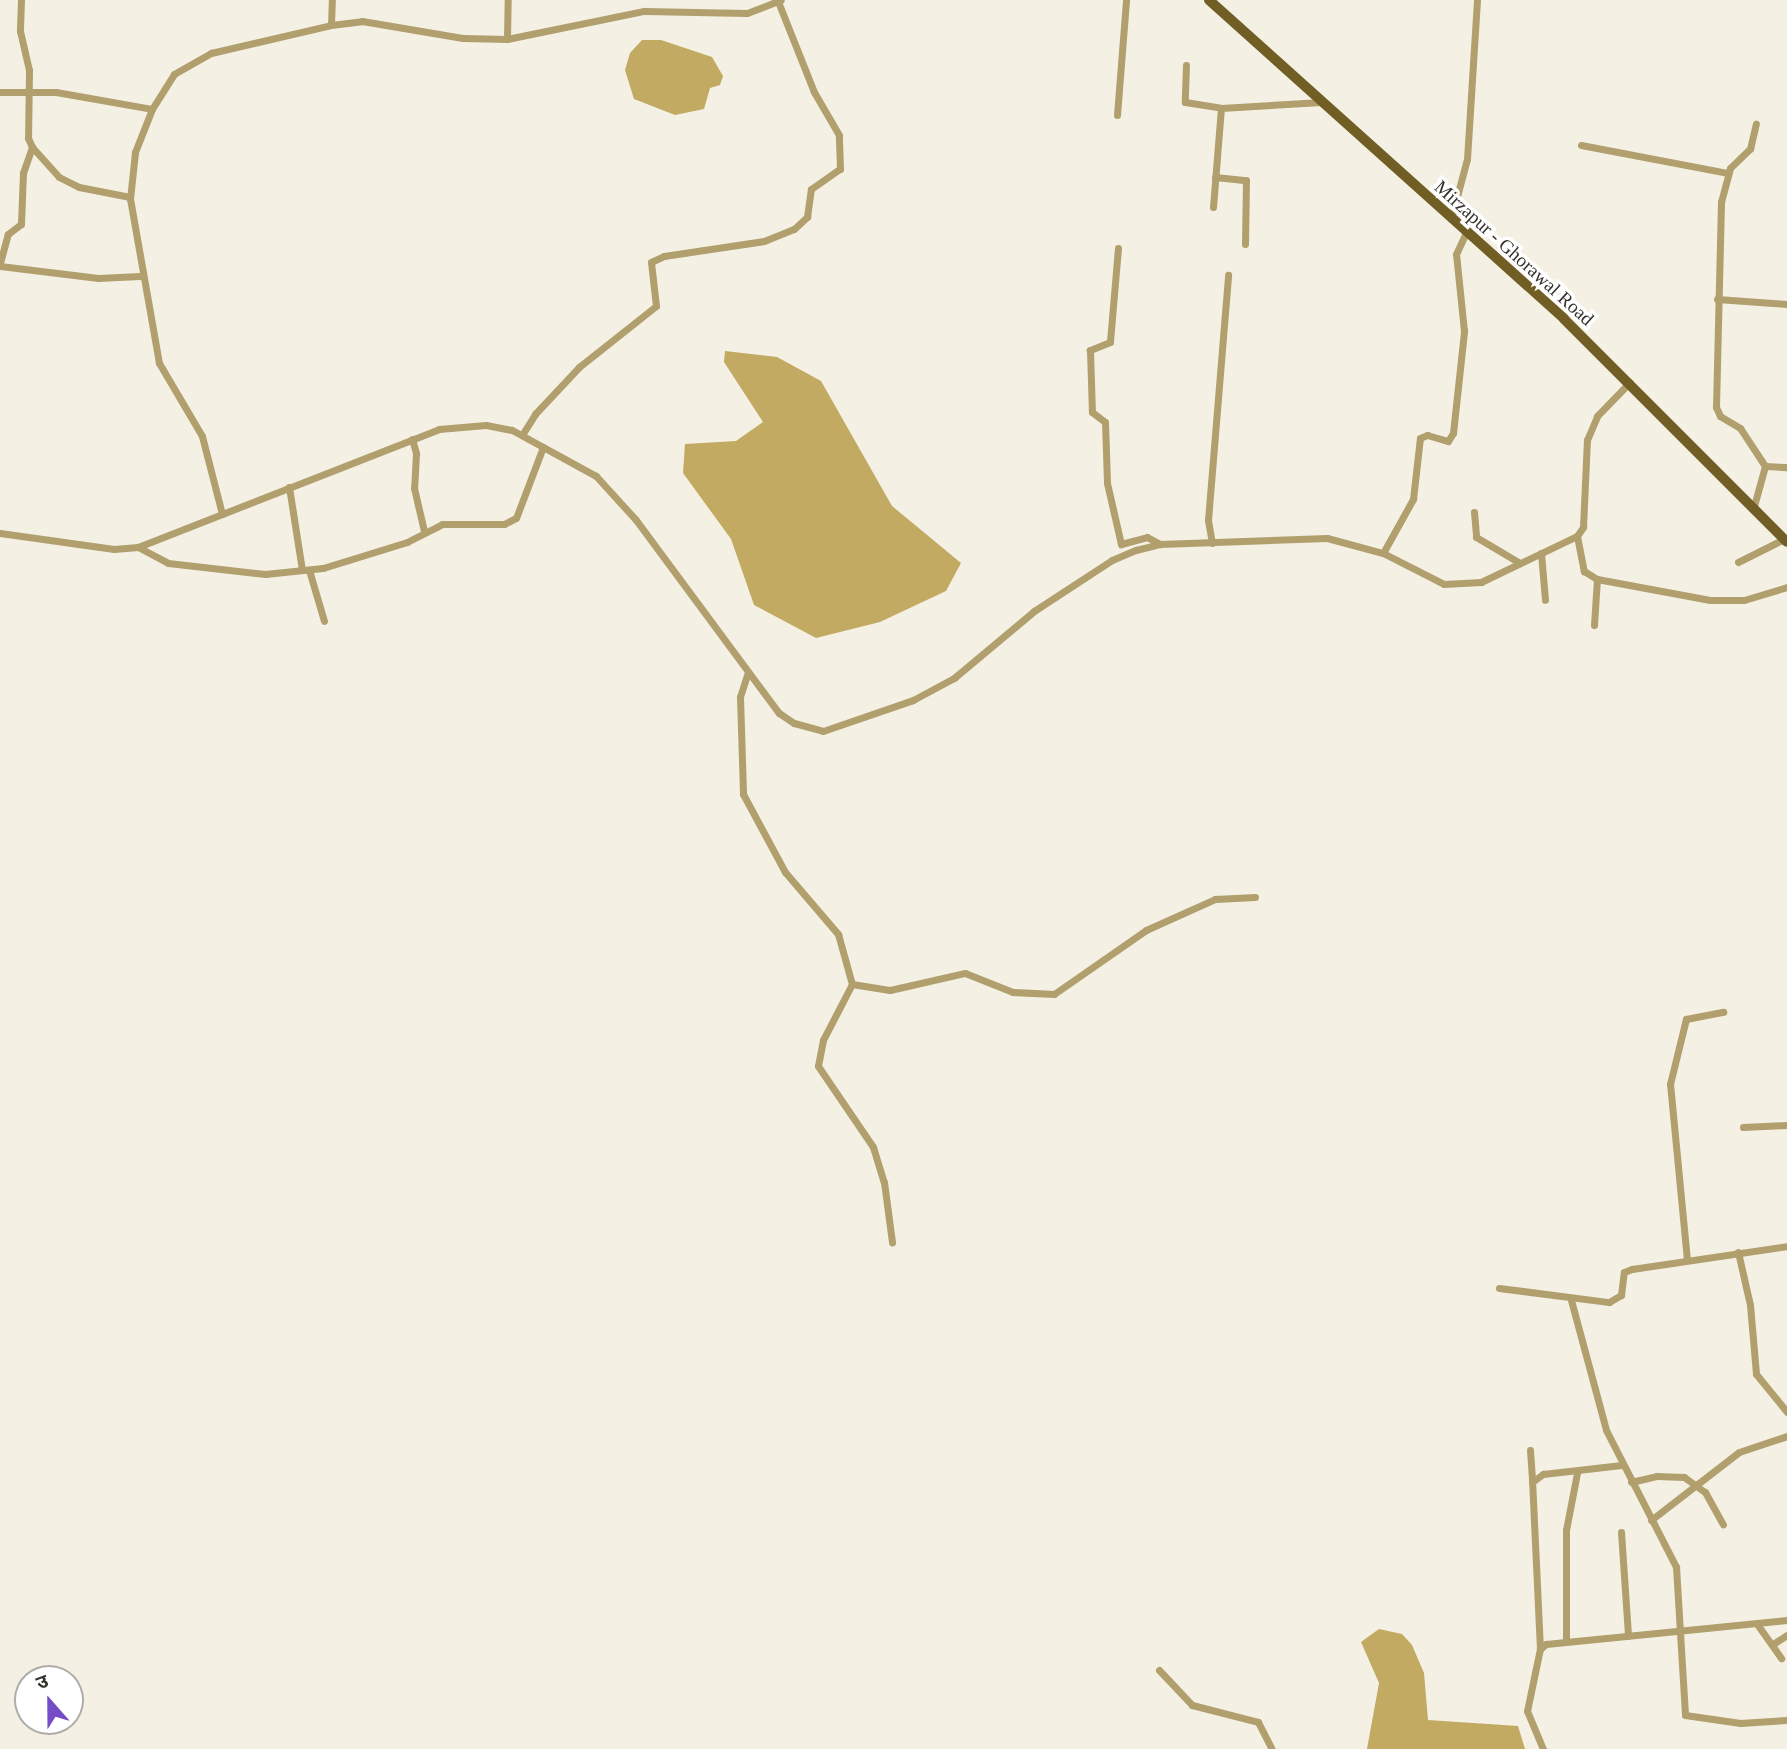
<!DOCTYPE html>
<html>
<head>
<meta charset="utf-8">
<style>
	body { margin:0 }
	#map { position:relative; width:1787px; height:1749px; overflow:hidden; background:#f4f0e3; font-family:"Times New Roman","Noto Sans Devanagari",serif }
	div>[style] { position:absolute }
	.forest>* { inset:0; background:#c2aa63 }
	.minor>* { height:7px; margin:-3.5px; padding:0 3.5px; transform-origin:3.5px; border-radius:3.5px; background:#b1a06e }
	.primary>* { height:10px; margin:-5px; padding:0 5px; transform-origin:5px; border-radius:5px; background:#705e25 }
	span { translate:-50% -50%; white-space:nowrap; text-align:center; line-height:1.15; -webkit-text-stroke:7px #fff; paint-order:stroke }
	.street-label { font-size:19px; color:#34322d }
	.north { position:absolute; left:14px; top:1665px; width:70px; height:70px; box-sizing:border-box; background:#fff; border:2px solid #aeadab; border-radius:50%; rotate:339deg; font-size:19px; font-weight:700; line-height:28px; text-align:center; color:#34322d }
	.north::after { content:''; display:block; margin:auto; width:24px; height:32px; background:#754dc6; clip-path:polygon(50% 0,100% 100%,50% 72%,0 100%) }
</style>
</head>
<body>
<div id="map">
	<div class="forest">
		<div style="clip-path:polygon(642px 40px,661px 40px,712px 57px,723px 76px,720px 85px,710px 88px,704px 109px,675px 115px,634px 99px,625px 70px,630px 53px)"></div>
		<div style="clip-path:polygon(725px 351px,777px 357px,821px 381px,892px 506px,961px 563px,946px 591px,880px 622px,816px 638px,754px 605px,731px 539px,683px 473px,685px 444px,736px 441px,763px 422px,724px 362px)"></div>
		<div style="clip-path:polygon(1379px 1629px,1402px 1634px,1412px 1645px,1424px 1673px,1428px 1720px,1518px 1726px,1525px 1749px,1367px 1749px,1379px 1683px,1361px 1642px)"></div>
	</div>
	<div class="minor">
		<div style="left:21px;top:0;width:31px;rotate:92deg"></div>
		<div style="left:20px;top:31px;width:40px;rotate:77deg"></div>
		<div style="left:29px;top:70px;width:68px;rotate:90.8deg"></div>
		<div style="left:28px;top:138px;width:10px;rotate:66deg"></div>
		<div style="left:32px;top:147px;width:40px;rotate:48deg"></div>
		<div style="left:59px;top:177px;width:22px;rotate:27deg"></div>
		<div style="left:79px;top:187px;width:52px;rotate:11.1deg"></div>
		<div style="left:331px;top:25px;width:25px;rotate:-88deg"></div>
		<div style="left:507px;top:39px;width:39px;rotate:-89deg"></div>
		<div style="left:1186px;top:65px;width:37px;rotate:92deg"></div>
		<div style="left:1185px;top:102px;width:36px;rotate:9deg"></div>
		<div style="left:0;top:92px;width:56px"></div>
		<div style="left:56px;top:92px;width:97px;rotate:10deg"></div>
		<div style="left:1117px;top:115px;width:115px;rotate:-85.5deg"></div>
		<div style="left:1581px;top:145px;width:150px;rotate:10.8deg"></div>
		<div style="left:1215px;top:177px;width:31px;rotate:6deg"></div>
		<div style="left:1246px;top:180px;width:64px;rotate:90.9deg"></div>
		<div style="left:1213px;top:207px;width:99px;rotate:-85.4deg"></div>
		<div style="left:1221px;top:108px;width:101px;rotate:-3.4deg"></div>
		<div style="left:1451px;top:219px;width:62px;rotate:-75.1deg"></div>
		<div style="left:1467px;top:159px;width:159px;rotate:-86.4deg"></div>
		<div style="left:1118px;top:248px;width:94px;rotate:94.9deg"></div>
		<div style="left:1110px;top:342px;width:22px;rotate:158deg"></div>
		<div style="left:1090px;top:350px;width:62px;rotate:88.2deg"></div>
		<div style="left:1092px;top:412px;width:16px;rotate:38deg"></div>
		<div style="left:1105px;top:422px;width:61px;rotate:88.1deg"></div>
		<div style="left:1107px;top:483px;width:63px;rotate:77.1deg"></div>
		<div style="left:1121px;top:544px;width:27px;rotate:-15deg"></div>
		<div style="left:1147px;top:537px;width:15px;rotate:28deg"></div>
		<div style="left:0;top:263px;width:30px;rotate:-75deg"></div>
		<div style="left:8px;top:234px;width:16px;rotate:-38deg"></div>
		<div style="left:21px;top:224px;width:51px;rotate:-87.8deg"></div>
		<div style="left:23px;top:173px;width:28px;rotate:-71deg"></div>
		<div style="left:0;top:266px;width:99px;rotate:7deg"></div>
		<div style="left:98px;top:278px;width:42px;rotate:-2.7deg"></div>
		<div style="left:1717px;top:299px;width:70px;rotate:4.1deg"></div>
		<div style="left:522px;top:435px;width:25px;rotate:-58deg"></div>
		<div style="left:535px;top:414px;width:64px;rotate:-46.9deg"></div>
		<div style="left:579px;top:367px;width:98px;rotate:-38.4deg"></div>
		<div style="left:656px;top:306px;width:44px;rotate:-96.5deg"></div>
		<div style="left:651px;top:262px;width:14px;rotate:-25deg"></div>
		<div style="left:664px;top:256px;width:101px;rotate:-8.5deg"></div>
		<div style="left:764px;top:241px;width:32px;rotate:-22deg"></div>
		<div style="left:794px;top:229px;width:18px;rotate:-43deg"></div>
		<div style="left:807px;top:217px;width:28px;rotate:-82deg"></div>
		<div style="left:811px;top:189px;width:35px;rotate:-35deg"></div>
		<div style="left:840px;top:169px;width:34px;rotate:-92deg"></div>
		<div style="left:839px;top:135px;width:50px;rotate:-120.2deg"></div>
		<div style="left:814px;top:92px;width:95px;rotate:-111.7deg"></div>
		<div style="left:412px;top:439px;width:15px;rotate:74deg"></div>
		<div style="left:416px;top:453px;width:35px;rotate:93deg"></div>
		<div style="left:414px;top:488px;width:44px;rotate:76.9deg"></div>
		<div style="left:1765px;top:466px;width:22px;rotate:3deg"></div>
		<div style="left:289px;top:487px;width:84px;rotate:81.1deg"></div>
		<div style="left:1754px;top:506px;width:41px;rotate:-74.6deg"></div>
		<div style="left:1765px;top:466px;width:45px;rotate:-123.3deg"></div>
		<div style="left:1740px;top:428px;width:23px;rotate:-149deg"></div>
		<div style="left:1720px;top:416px;width:10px;rotate:-114deg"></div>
		<div style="left:1716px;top:407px;width:205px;rotate:-88.6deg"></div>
		<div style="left:1721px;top:202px;width:35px;rotate:-75deg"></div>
		<div style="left:1730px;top:168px;width:28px;rotate:-44deg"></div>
		<div style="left:1750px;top:149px;width:26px;rotate:-77deg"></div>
		<div style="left:1474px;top:512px;width:25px;rotate:85deg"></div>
		<div style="left:1476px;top:537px;width:51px;rotate:30.6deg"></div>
		<div style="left:222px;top:514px;width:81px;rotate:-104.4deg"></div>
		<div style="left:202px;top:436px;width:85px;rotate:-120.5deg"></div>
		<div style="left:159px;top:363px;width:167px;rotate:-100deg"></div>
		<div style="left:130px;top:199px;width:47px;rotate:-83.9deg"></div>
		<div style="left:135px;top:152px;width:46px;rotate:-68.4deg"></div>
		<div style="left:152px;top:109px;width:41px;rotate:-57.8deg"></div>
		<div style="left:174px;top:74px;width:43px;rotate:-29.6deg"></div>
		<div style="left:211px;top:53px;width:123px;rotate:-13.1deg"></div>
		<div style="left:331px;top:25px;width:31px;rotate:-7deg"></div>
		<div style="left:362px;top:21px;width:102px;rotate:9.6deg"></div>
		<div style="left:463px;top:38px;width:44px;rotate:1.3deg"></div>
		<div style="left:507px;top:39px;width:140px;rotate:-11.6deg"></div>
		<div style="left:644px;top:11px;width:103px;rotate:1.1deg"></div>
		<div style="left:747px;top:13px;width:36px;rotate:-21deg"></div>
		<div style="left:0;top:533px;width:115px;rotate:8deg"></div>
		<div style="left:114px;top:549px;width:24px;rotate:-5deg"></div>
		<div style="left:138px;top:547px;width:323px;rotate:-21.4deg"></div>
		<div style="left:439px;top:429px;width:47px;rotate:-4.9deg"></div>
		<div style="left:486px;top:425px;width:26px;rotate:11deg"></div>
		<div style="left:512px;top:430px;width:96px;rotate:28.7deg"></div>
		<div style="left:596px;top:476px;width:59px;rotate:47.7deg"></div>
		<div style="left:636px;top:520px;width:240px;rotate:53.5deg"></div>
		<div style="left:779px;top:713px;width:18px;rotate:34deg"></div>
		<div style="left:794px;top:723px;width:30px;rotate:15deg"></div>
		<div style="left:823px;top:731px;width:95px;rotate:-19deg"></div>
		<div style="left:913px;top:700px;width:47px;rotate:-28.2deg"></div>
		<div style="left:954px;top:678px;width:104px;rotate:-39.9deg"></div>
		<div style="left:1034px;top:611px;width:93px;rotate:-33.2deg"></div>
		<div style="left:1112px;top:560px;width:26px;rotate:-23deg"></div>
		<div style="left:1136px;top:550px;width:25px;rotate:-14deg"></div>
		<div style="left:1160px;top:544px;width:167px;rotate:-2.1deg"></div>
		<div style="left:1327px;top:538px;width:58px;rotate:15deg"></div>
		<div style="left:1383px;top:553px;width:68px;rotate:26.9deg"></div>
		<div style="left:1444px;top:584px;width:37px;rotate:-3deg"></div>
		<div style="left:1481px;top:582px;width:106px;rotate:-25.6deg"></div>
		<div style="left:1577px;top:536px;width:11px;rotate:-56deg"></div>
		<div style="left:1583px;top:527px;width:87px;rotate:-87.4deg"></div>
		<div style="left:1587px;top:440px;width:26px;rotate:-67deg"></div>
		<div style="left:1597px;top:416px;width:47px;rotate:-45.9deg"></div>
		<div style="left:1577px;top:536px;width:36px;rotate:79deg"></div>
		<div style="left:1584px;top:571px;width:15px;rotate:32deg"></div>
		<div style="left:1597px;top:579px;width:115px;rotate:10.5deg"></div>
		<div style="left:1710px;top:600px;width:34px"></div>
		<div style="left:1744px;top:600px;width:45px;rotate:-16.8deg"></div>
		<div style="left:1212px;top:543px;width:23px;rotate:-100deg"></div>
		<div style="left:1208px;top:520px;width:246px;rotate:-85.3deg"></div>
		<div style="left:138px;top:547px;width:34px;rotate:28deg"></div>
		<div style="left:168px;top:563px;width:98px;rotate:6.5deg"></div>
		<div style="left:265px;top:574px;width:58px;rotate:-5.9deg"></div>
		<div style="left:323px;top:568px;width:88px;rotate:-17.2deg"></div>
		<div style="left:407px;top:542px;width:39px;rotate:-27deg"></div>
		<div style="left:442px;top:524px;width:62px"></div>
		<div style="left:504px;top:524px;width:13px;rotate:-27deg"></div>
		<div style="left:516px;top:518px;width:76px;rotate:-69.2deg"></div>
		<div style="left:1383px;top:553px;width:62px;rotate:-60.9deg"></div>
		<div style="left:1413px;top:499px;width:61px;rotate:-83.5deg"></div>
		<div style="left:1420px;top:438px;width:8px;rotate:-23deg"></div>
		<div style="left:1427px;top:435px;width:22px;rotate:16deg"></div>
		<div style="left:1448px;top:441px;width:9px;rotate:-58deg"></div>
		<div style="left:1453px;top:433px;width:103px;rotate:-83.8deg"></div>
		<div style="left:1464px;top:331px;width:77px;rotate:-95.9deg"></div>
		<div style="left:1456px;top:254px;width:23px;rotate:-65deg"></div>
		<div style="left:1541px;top:553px;width:47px;rotate:85.1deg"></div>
		<div style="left:1738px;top:562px;width:51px;rotate:-26.6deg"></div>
		<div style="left:309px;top:570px;width:53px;rotate:73.6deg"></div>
		<div style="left:1594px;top:625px;width:46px;rotate:-86.3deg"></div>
		<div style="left:748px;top:672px;width:26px;rotate:108deg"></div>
		<div style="left:740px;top:697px;width:97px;rotate:88.2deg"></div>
		<div style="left:743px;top:794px;width:89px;rotate:61.7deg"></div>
		<div style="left:785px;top:872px;width:82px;rotate:49.5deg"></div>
		<div style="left:838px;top:934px;width:52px;rotate:74.4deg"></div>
		<div style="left:852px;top:984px;width:63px;rotate:117.4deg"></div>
		<div style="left:823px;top:1040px;width:26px;rotate:101deg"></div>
		<div style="left:818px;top:1066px;width:98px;rotate:55.8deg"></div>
		<div style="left:873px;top:1147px;width:37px;rotate:73deg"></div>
		<div style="left:884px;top:1182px;width:61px;rotate:82.4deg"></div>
		<div style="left:852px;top:984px;width:38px;rotate:9deg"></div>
		<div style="left:890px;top:990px;width:77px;rotate:-12.8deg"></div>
		<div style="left:965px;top:973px;width:52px;rotate:21.6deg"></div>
		<div style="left:1013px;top:992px;width:41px;rotate:2.8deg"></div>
		<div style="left:1054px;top:994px;width:112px;rotate:-34.8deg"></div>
		<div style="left:1146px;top:930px;width:76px;rotate:-24.2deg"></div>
		<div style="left:1215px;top:899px;width:40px;rotate:-2.9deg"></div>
		<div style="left:1743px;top:1127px;width:44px;rotate:-2.6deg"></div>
		<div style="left:1738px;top:1252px;width:54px;rotate:77.2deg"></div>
		<div style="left:1750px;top:1305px;width:69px;rotate:85deg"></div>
		<div style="left:1756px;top:1374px;width:49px;rotate:50.8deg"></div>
		<div style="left:1687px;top:1260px;width:177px;rotate:-95.5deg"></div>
		<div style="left:1670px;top:1084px;width:67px;rotate:-76.2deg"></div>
		<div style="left:1686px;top:1019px;width:38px;rotate:-11deg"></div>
		<div style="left:1499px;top:1288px;width:111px;rotate:7.3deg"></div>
		<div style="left:1609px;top:1302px;width:14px;rotate:-30deg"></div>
		<div style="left:1621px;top:1295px;width:23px;rotate:-83deg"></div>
		<div style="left:1624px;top:1272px;width:9px;rotate:-21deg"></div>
		<div style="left:1632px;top:1269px;width:157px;rotate:-8.4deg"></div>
		<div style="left:1571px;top:1300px;width:135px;rotate:74.9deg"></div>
		<div style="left:1606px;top:1430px;width:154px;rotate:62.9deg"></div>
		<div style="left:1676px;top:1567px;width:148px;rotate:86.5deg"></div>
		<div style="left:1685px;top:1715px;width:56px;rotate:8.3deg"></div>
		<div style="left:1740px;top:1723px;width:47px;rotate:-3.7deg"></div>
		<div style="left:1530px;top:1450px;width:32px;rotate:86deg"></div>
		<div style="left:1631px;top:1482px;width:27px;rotate:-13deg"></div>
		<div style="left:1657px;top:1476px;width:27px;rotate:2deg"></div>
		<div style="left:1684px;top:1477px;width:26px;rotate:36deg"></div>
		<div style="left:1705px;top:1492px;width:37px;rotate:61deg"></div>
		<div style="left:1651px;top:1520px;width:111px;rotate:-37.7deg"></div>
		<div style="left:1739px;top:1452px;width:51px;rotate:-18.4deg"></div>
		<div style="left:1621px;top:1532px;width:104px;rotate:86.1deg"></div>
		<div style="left:1757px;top:1624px;width:42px;rotate:54.8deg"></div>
		<div style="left:1566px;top:1640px;width:110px;rotate:-90deg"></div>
		<div style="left:1566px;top:1530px;width:58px;rotate:-79.1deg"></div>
		<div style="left:1773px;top:1644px;width:17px;rotate:-33deg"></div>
		<div style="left:1540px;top:1649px;width:167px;rotate:-92.7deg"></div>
		<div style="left:1532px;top:1482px;width:14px;rotate:-36deg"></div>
		<div style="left:1543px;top:1474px;width:79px;rotate:-6.6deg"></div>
		<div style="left:1159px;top:1670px;width:48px;rotate:46.7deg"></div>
		<div style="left:1192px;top:1705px;width:68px;rotate:14.4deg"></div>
		<div style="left:1258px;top:1722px;width:30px;rotate:63deg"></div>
		<div style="left:1543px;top:1749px;width:41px;rotate:-112.8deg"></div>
		<div style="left:1527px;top:1711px;width:63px;rotate:-78.2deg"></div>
		<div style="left:1540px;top:1649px;width:8px;rotate:-40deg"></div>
		<div style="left:1546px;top:1644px;width:242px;rotate:-5.7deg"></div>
	</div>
	<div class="primary">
		<div style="left:1209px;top:0;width:477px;rotate:41.9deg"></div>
		<div style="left:1564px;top:319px;width:315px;rotate:45deg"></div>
	</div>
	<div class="street-label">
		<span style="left:1514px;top:253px;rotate:42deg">Mirzapur - Ghorawal Road</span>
	</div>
	<div class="north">उ</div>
</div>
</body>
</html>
